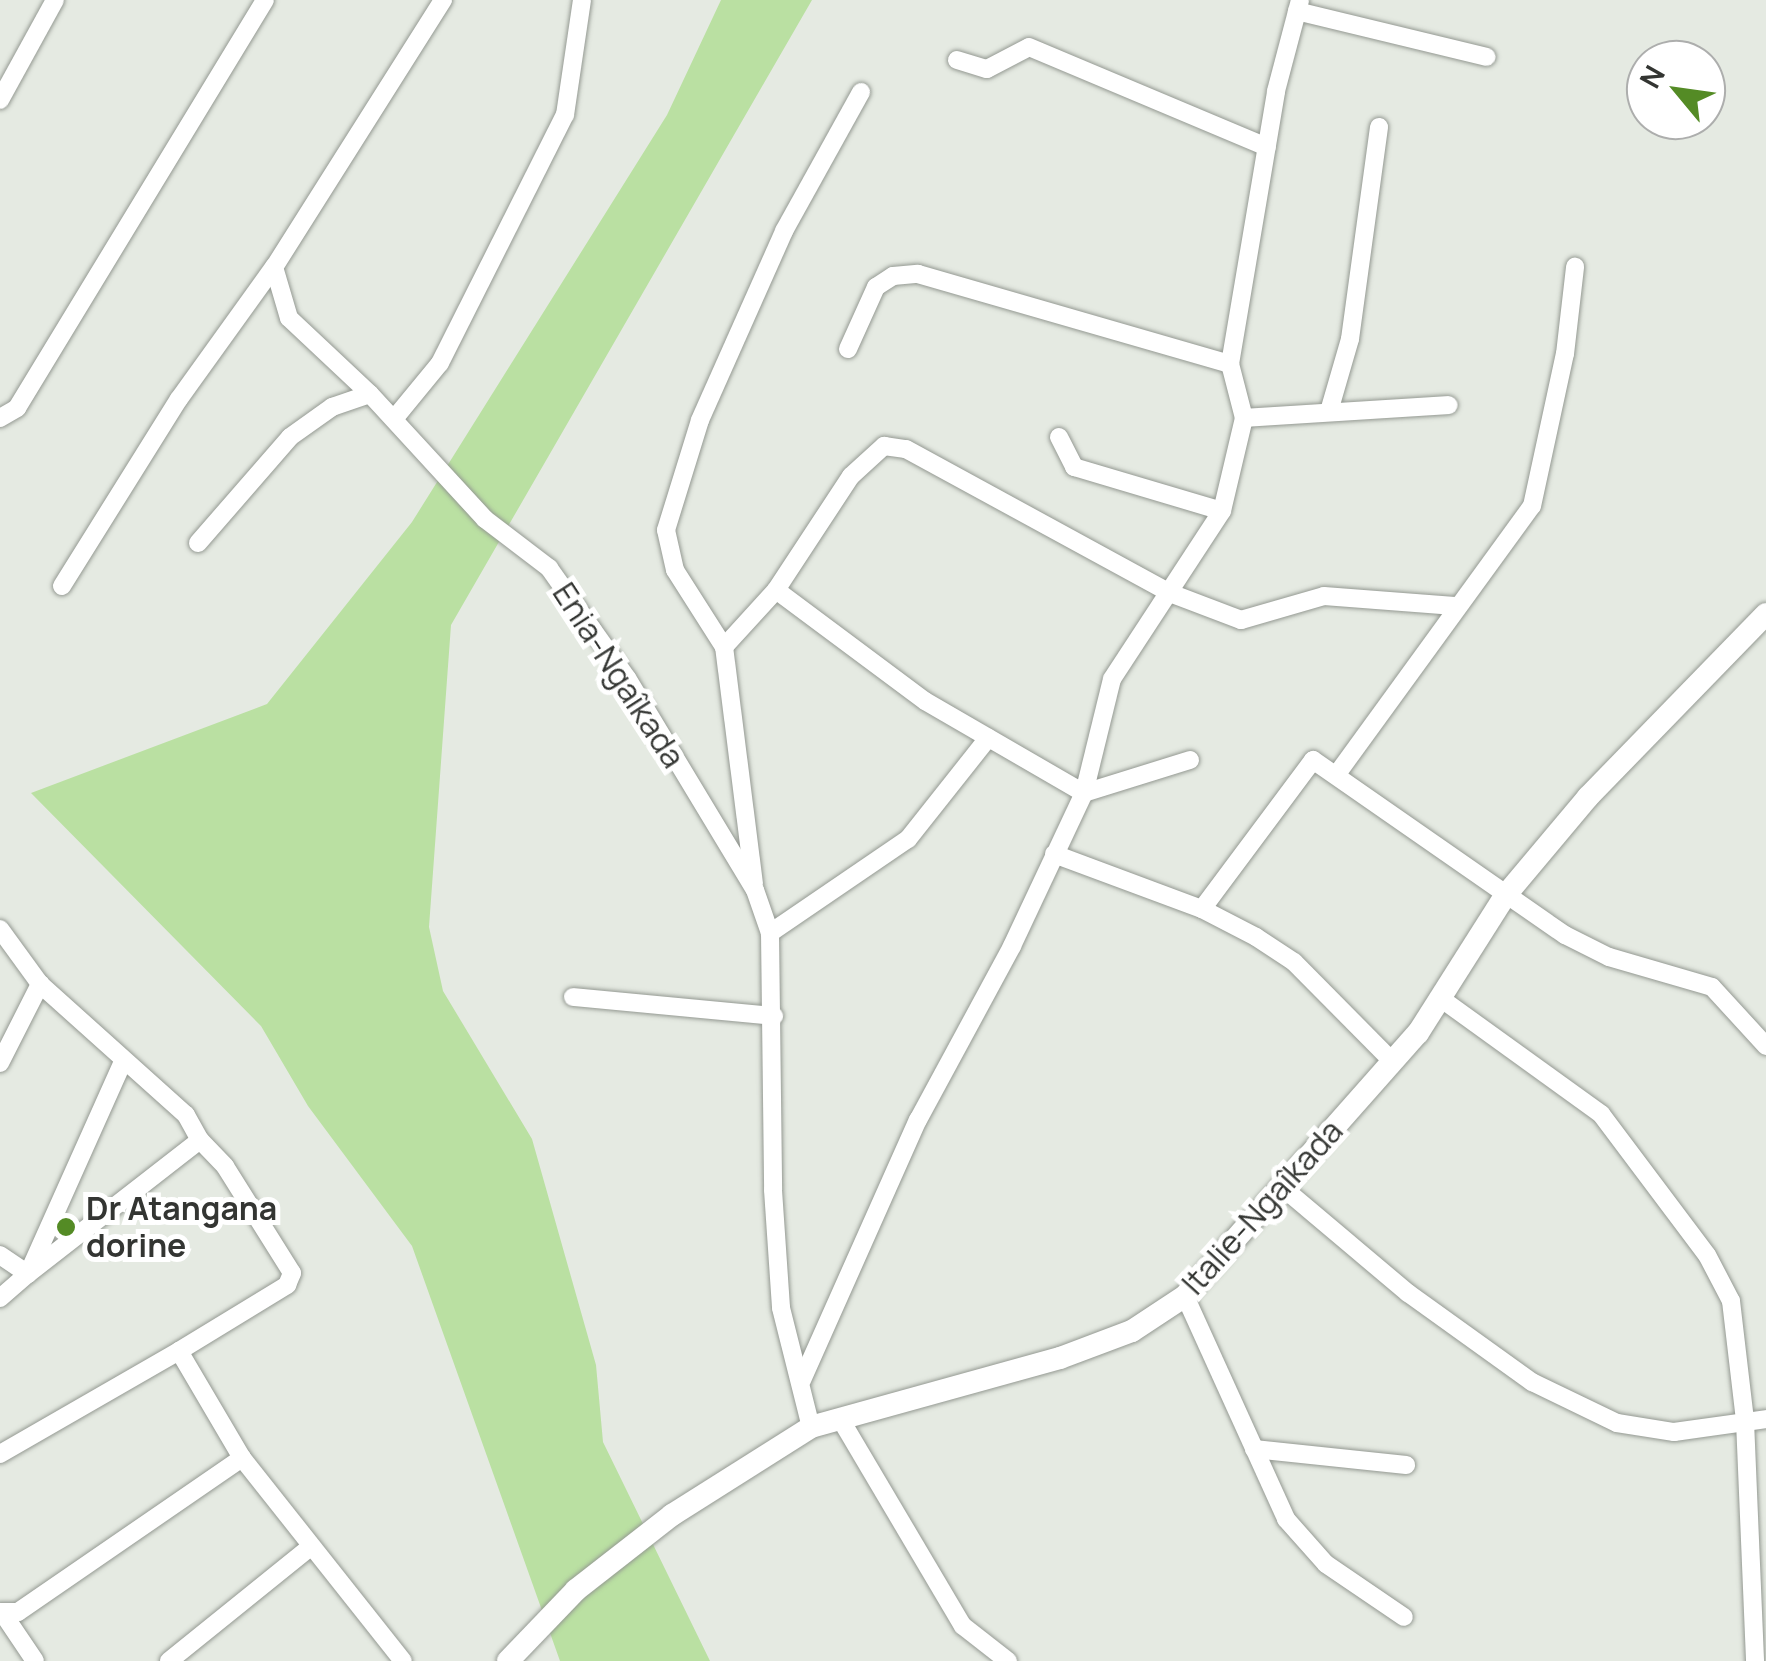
<!DOCTYPE html>
<html>
<head>
<meta charset="utf-8">
<style>
	body { margin:0 }
	#map { position:relative; width:1766px; height:1661px; overflow:hidden; background:#e5eae2; font-family:Manrope,sans-serif }
	div>[style] { position:absolute }
	.green>* { inset:0; background:#bae0a2 }
	.roads { filter:drop-shadow(0 0 2px #949992) drop-shadow(0 0 2px #949992) }
	.minor>* { height:18px; margin:-9px; padding:0 9px; transform-origin:9px; border-radius:9px; background:#fff }
	.tertiary>* { height:22px; margin:-11px; padding:0 11px; transform-origin:11px; border-radius:11px; background:#fff }
	.dots>* { width:28px; height:28px; translate:-50% -50%; box-sizing:border-box; border:5px solid #fff; border-radius:50% }
	span { translate:-50% -50%; white-space:nowrap; text-align:center; line-height:1.15; -webkit-text-stroke:10px #fff; paint-order:stroke }
	.street-label { font-size:32px; color:#333532 }
	.poi-label { font-size:32px; color:#333532; font-weight:700 }
	.left { translate:0 -50%; text-align:left }
	.north { position:absolute; left:1626px; top:40px; width:100px; height:100px; box-sizing:border-box; background:#fff; border:2px solid #adaead; border-radius:50%; rotate:299deg; font-size:28px; font-weight:700; line-height:40px; text-align:center; color:#333532 }
	.north::after { content:''; display:block; margin:auto; width:35px; height:45px; background:#548b25; clip-path:polygon(50% 0,100% 100%,50% 72%,0 100%) }
</style>
</head>
<body>
<div id="map">
	<div class="green">
		<div style="clip-path:polygon(721px 0,812px 0,451px 625px,429px 927px,443px 991px,532px 1139px,596px 1365px,603px 1442px,710px 1661px,560px 1661px,412px 1246px,308px 1106px,261px 1026px,31px 793px,267px 704px,412px 522px,667px 115px)"></div>
	</div>
	<div class="roads">
		<div class="minor">
			<div style="left:443px;top:0;width:316px;rotate:122.3deg"></div>
			<div style="left:274px;top:267px;width:53px;rotate:73.6deg"></div>
			<div style="left:289px;top:318px;width:111px;rotate:43.2deg"></div>
			<div style="left:370px;top:394px;width:170px;rotate:47.4deg"></div>
			<div style="left:485px;top:519px;width:81px;rotate:37.4deg"></div>
			<div style="left:549px;top:568px;width:135px;rotate:54.7deg"></div>
			<div style="left:627px;top:678px;width:248px;rotate:58.9deg"></div>
			<div style="left:755px;top:890px;width:46px;rotate:70.8deg"></div>
			<div style="left:770px;top:933px;width:257px;rotate:89.3deg"></div>
			<div style="left:773px;top:1190px;width:118px;rotate:86.1deg"></div>
			<div style="left:781px;top:1308px;width:123px;rotate:75.9deg"></div>
			<div style="left:1297px;top:11px;width:195px;rotate:13.6deg"></div>
			<div style="left:957px;top:60px;width:31px;rotate:17deg"></div>
			<div style="left:987px;top:69px;width:47px;rotate:-27.6deg"></div>
			<div style="left:1029px;top:47px;width:258px;rotate:22.8deg"></div>
			<div style="left:0;top:100px;width:114px;rotate:-61.2deg"></div>
			<div style="left:848px;top:349px;width:68px;rotate:-65.7deg"></div>
			<div style="left:876px;top:287px;width:20px;rotate:-33deg"></div>
			<div style="left:893px;top:276px;width:25px;rotate:-5deg"></div>
			<div style="left:918px;top:274px;width:325px;rotate:16.1deg"></div>
			<div style="left:1330px;top:408px;width:72px;rotate:-73.8deg"></div>
			<div style="left:1350px;top:339px;width:214px;rotate:-82.2deg"></div>
			<div style="left:0;top:418px;width:20px;rotate:-30deg"></div>
			<div style="left:17px;top:408px;width:477px;rotate:-58.7deg"></div>
			<div style="left:1244px;top:418px;width:205px;rotate:-3.6deg"></div>
			<div style="left:394px;top:419px;width:72px;rotate:-50.6deg"></div>
			<div style="left:440px;top:363px;width:278px;rotate:-63.3deg"></div>
			<div style="left:565px;top:115px;width:116px;rotate:-81.6deg"></div>
			<div style="left:1059px;top:437px;width:34px;rotate:63deg"></div>
			<div style="left:1074px;top:467px;width:154px;rotate:16.6deg"></div>
			<div style="left:198px;top:543px;width:140px;rotate:-49deg"></div>
			<div style="left:290px;top:437px;width:52px;rotate:-35.5deg"></div>
			<div style="left:332px;top:407px;width:40px;rotate:-18.9deg"></div>
			<div style="left:62px;top:586px;width:221px;rotate:-58deg"></div>
			<div style="left:179px;top:399px;width:163px;rotate:-54.3deg"></div>
			<div style="left:776px;top:590px;width:186px;rotate:36.7deg"></div>
			<div style="left:925px;top:701px;width:184px;rotate:30.1deg"></div>
			<div style="left:1084px;top:793px;width:111px;rotate:-17.3deg"></div>
			<div style="left:724px;top:647px;width:77px;rotate:-47.6deg"></div>
			<div style="left:776px;top:590px;width:136px;rotate:-56.7deg"></div>
			<div style="left:851px;top:476px;width:45px;rotate:-42.3deg"></div>
			<div style="left:884px;top:446px;width:22px;rotate:8deg"></div>
			<div style="left:906px;top:449px;width:301px;rotate:28.6deg"></div>
			<div style="left:1170px;top:593px;width:76px;rotate:20.8deg"></div>
			<div style="left:1241px;top:620px;width:86px;rotate:-16.1deg"></div>
			<div style="left:1324px;top:596px;width:131px;rotate:4.4deg"></div>
			<div style="left:1337px;top:774px;width:331px;rotate:-54deg"></div>
			<div style="left:1532px;top:506px;width:156px;rotate:-77.8deg"></div>
			<div style="left:1565px;top:354px;width:88px;rotate:-83.4deg"></div>
			<div style="left:1054px;top:854px;width:158px;rotate:20.4deg"></div>
			<div style="left:1202px;top:909px;width:61px;rotate:27.4deg"></div>
			<div style="left:1256px;top:937px;width:45px;rotate:33.3deg"></div>
			<div style="left:1294px;top:962px;width:138px;rotate:45.3deg"></div>
			<div style="left:754px;top:884px;width:239px;rotate:-97.2deg"></div>
			<div style="left:724px;top:647px;width:91px;rotate:-122.5deg"></div>
			<div style="left:675px;top:570px;width:41px;rotate:-102.7deg"></div>
			<div style="left:666px;top:530px;width:115px;rotate:-72.8deg"></div>
			<div style="left:700px;top:420px;width:207px;rotate:-66deg"></div>
			<div style="left:784px;top:231px;width:159px;rotate:-61deg"></div>
			<div style="left:1202px;top:909px;width:186px;rotate:-53.3deg"></div>
			<div style="left:1313px;top:760px;width:307px;rotate:34.8deg"></div>
			<div style="left:1565px;top:935px;width:49px;rotate:26.6deg"></div>
			<div style="left:1609px;top:957px;width:107px;rotate:16.2deg"></div>
			<div style="left:1712px;top:987px;width:80px;rotate:47.5deg"></div>
			<div style="left:0;top:929px;width:68px;rotate:54deg"></div>
			<div style="left:40px;top:984px;width:196px;rotate:41.9deg"></div>
			<div style="left:186px;top:1115px;width:29px;rotate:61deg"></div>
			<div style="left:200px;top:1140px;width:218px;rotate:142.1deg"></div>
			<div style="left:28px;top:1274px;width:34px;rotate:-146deg"></div>
			<div style="left:770px;top:933px;width:167px;rotate:-34.3deg"></div>
			<div style="left:908px;top:839px;width:129px;rotate:-51.6deg"></div>
			<div style="left:573px;top:997px;width:202px;rotate:5.4deg"></div>
			<div style="left:1443px;top:1000px;width:195px;rotate:35.8deg"></div>
			<div style="left:1601px;top:1114px;width:176px;rotate:53.1deg"></div>
			<div style="left:1707px;top:1255px;width:52px;rotate:62.4deg"></div>
			<div style="left:1731px;top:1301px;width:121px;rotate:83.3deg"></div>
			<div style="left:1745px;top:1421px;width:240px;rotate:87.6deg"></div>
			<div style="left:0;top:1063px;width:89px;rotate:-63.1deg"></div>
			<div style="left:1282px;top:1187px;width:165px;rotate:40.1deg"></div>
			<div style="left:1408px;top:1293px;width:153px;rotate:35.7deg"></div>
			<div style="left:1532px;top:1382px;width:94px;rotate:25.8deg"></div>
			<div style="left:1617px;top:1423px;width:58px;rotate:9deg"></div>
			<div style="left:1674px;top:1432px;width:93px;rotate:-8deg"></div>
			<div style="left:1185px;top:1296px;width:245px;rotate:65.6deg"></div>
			<div style="left:1286px;top:1519px;width:60px;rotate:48.4deg"></div>
			<div style="left:1326px;top:1564px;width:94px;rotate:34.2deg"></div>
			<div style="left:0;top:1298px;width:37px;rotate:-41deg"></div>
			<div style="left:28px;top:1274px;width:232px;rotate:-65.9deg"></div>
			<div style="left:179px;top:1351px;width:127px;rotate:-31.4deg"></div>
			<div style="left:287px;top:1285px;width:13px;rotate:-67deg"></div>
			<div style="left:292px;top:1273px;width:126px;rotate:-122.1deg"></div>
			<div style="left:225px;top:1166px;width:36px;rotate:-134deg"></div>
			<div style="left:802px;top:1380px;width:285px;rotate:-66deg"></div>
			<div style="left:918px;top:1120px;width:198px;rotate:-61.6deg"></div>
			<div style="left:1012px;top:946px;width:169px;rotate:-64.8deg"></div>
			<div style="left:1084px;top:793px;width:117px;rotate:-76.2deg"></div>
			<div style="left:1112px;top:679px;width:201px;rotate:-56.8deg"></div>
			<div style="left:1222px;top:511px;width:96px;rotate:-76.7deg"></div>
			<div style="left:1244px;top:418px;width:56px;rotate:-104.5deg"></div>
			<div style="left:1230px;top:364px;width:277px;rotate:-80.4deg"></div>
			<div style="left:1276px;top:91px;width:94px;rotate:-75.2deg"></div>
			<div style="left:841px;top:1420px;width:239px;rotate:59.4deg"></div>
			<div style="left:963px;top:1626px;width:57px;rotate:37.9deg"></div>
			<div style="left:1254px;top:1449px;width:153px;rotate:6deg"></div>
			<div style="left:0;top:1454px;width:207px;rotate:-29.9deg"></div>
			<div style="left:179px;top:1351px;width:124px;rotate:59.5deg"></div>
			<div style="left:242px;top:1458px;width:259px;rotate:51.6deg"></div>
			<div style="left:0;top:1612px;width:18px"></div>
			<div style="left:18px;top:1612px;width:272px;rotate:-34.5deg"></div>
			<div style="left:4px;top:1615px;width:55px;rotate:56deg"></div>
			<div style="left:169px;top:1661px;width:180px;rotate:-38.9deg"></div>
		</div>
		<div class="tertiary">
			<div style="left:508px;top:1661px;width:98px;rotate:-46.2deg"></div>
			<div style="left:576px;top:1590px;width:122px;rotate:-38deg"></div>
			<div style="left:672px;top:1515px;width:165px;rotate:-32.3deg"></div>
			<div style="left:811px;top:1427px;width:258px;rotate:-15.5deg"></div>
			<div style="left:1060px;top:1358px;width:77px;rotate:-20.6deg"></div>
			<div style="left:1132px;top:1331px;width:64px;rotate:-33.4deg"></div>
			<div style="left:1185px;top:1296px;width:351px;rotate:-48.5deg"></div>
			<div style="left:1418px;top:1033px;width:162px;rotate:-57.6deg"></div>
			<div style="left:1505px;top:896px;width:129px;rotate:-50deg"></div>
			<div style="left:1588px;top:797px;width:255px;rotate:-45.8deg"></div>
		</div>
	</div>
	<div class="dots">
		<div style="left:66px;top:1227px;background:#548b25"></div>
	</div>
	<div class="street-label">
		<span style="left:619px;top:675px;rotate:57deg">Enia-Ngaîkada</span>
		<span style="left:1262px;top:1207px;rotate:-48deg">Italie-Ngaîkada</span>
	</div>
	<div class="poi-label">
		<span class="left" style="left:86px;top:1227px">Dr Atangana<br>dorine</span>
	</div>
	<div class="north">N</div>
</div>
</body>
</html>
